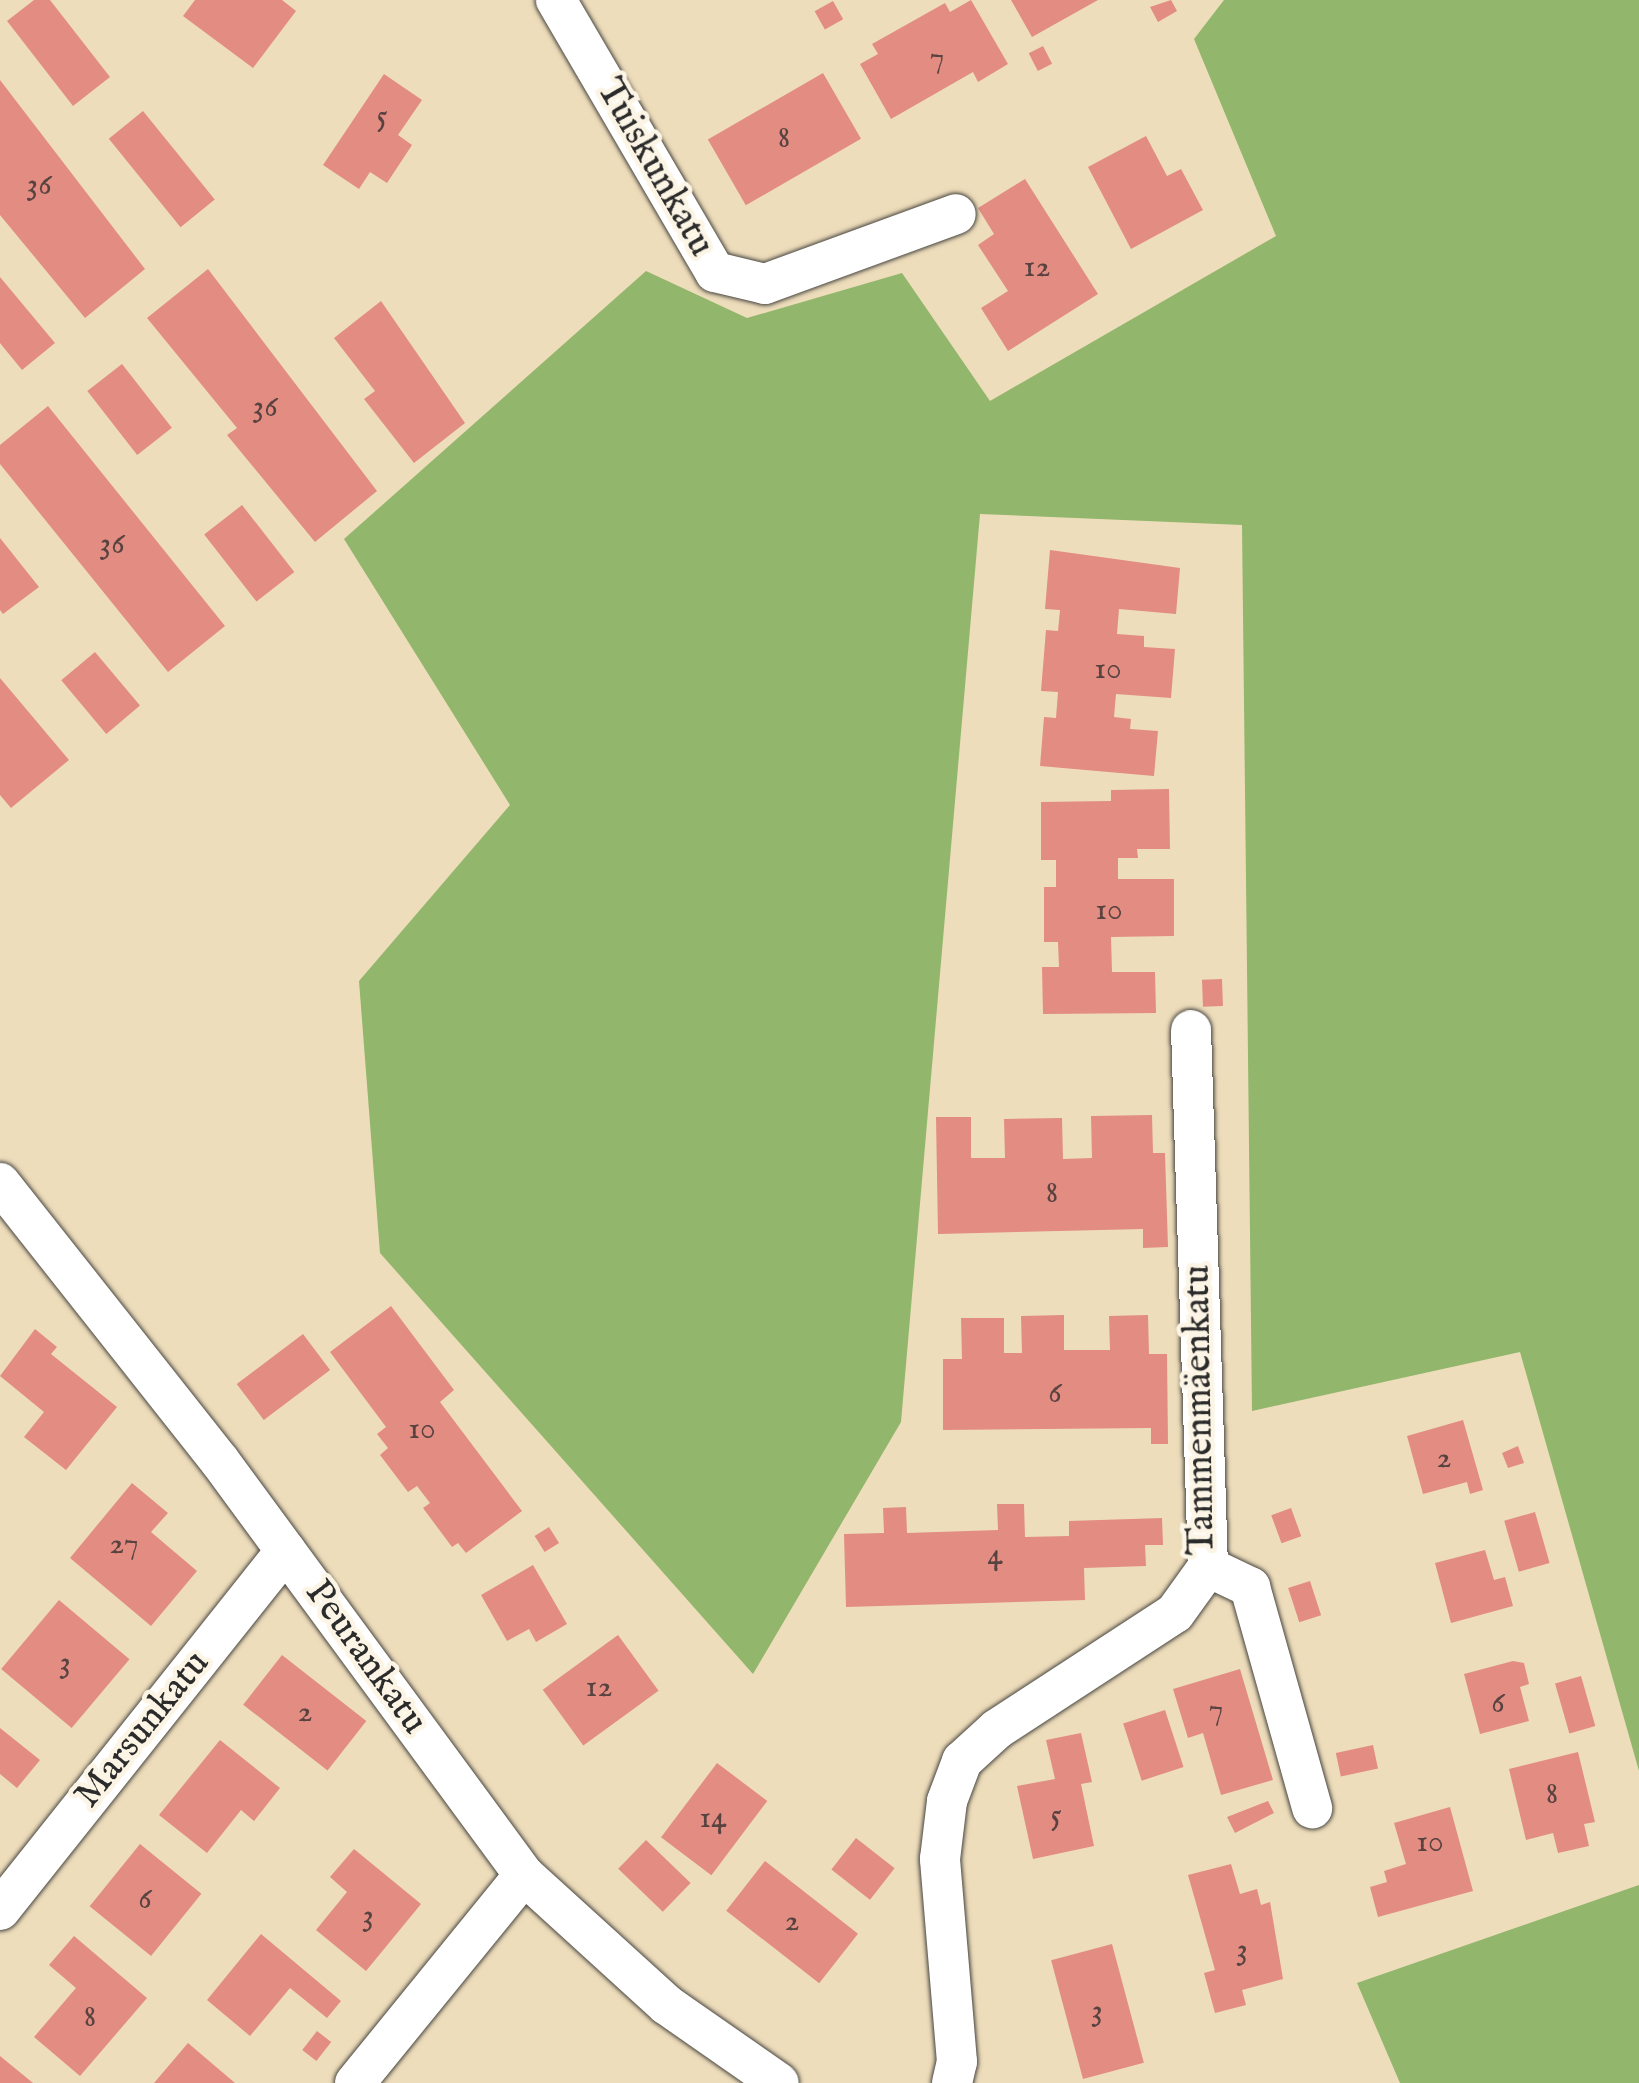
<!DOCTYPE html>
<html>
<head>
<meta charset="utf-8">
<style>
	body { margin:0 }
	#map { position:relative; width:1639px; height:2083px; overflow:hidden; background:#edb; font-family:"IM FELL English",serif }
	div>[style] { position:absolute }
	.forest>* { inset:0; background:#91b66c }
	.building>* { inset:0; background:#e28c82; transform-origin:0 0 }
	.roads { filter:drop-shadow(0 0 2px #484641) drop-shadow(0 0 2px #484641) }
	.minor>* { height:40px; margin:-20px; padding:0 20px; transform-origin:20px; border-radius:20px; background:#fff }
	span { translate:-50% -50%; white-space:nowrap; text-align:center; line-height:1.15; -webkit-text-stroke:9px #fcf5e5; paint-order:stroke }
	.number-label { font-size:32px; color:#594341 }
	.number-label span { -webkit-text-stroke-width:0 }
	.street-label { font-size:38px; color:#2b2b2b }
</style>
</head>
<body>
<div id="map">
	<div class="forest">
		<div style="clip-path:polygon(1224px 0,1639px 0,1639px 1771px,1520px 1352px,1252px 1411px,1242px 525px,980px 514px,901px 1422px,753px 1674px,380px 1253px,359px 981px,510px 805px,344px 539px,646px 271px,747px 318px,902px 273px,990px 401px,1276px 236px,1194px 39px)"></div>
		<div style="clip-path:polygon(1639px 1885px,1639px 2083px,1400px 2083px,1357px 1983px)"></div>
	</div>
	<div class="building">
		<div style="clip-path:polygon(34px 0,50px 0,110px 77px,73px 106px,7px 21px)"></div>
		<div style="clip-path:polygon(195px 0,282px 0,296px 11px,253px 68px,183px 16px)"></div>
		<div style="clip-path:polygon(971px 0,1008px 64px,978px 82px,973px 72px,891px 119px,860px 64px,878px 54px,872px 44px,945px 3px,950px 12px)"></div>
		<div style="clip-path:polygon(1011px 0,1098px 0,1032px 37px)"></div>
		<div style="clip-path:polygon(1171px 0,1177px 11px,1158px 22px,1150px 7px)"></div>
		<div style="left:833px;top:1px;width:21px;height:21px;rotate:61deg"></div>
		<div style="left:1043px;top:46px;width:20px;height:16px;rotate:63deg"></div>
		<div style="left:823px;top:73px;width:76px;height:133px;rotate:60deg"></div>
		<div style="clip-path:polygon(384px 74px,422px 100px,398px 135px,412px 145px,387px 183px,370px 172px,359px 189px,323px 165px)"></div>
		<div style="clip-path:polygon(0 80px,145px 269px,85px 318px,0 215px)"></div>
		<div style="left:143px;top:111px;width:114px;height:44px;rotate:51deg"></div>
		<div style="clip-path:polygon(1146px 136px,1167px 176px,1181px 169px,1203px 210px,1131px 249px,1088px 167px)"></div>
		<div style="clip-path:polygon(1025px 179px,1098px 294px,1008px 351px,981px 308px,1008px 291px,978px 245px,994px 234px,978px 208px)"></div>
		<div style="clip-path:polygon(208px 269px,377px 491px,315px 542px,227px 435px,237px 428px,147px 318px)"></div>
		<div style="clip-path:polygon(0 277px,55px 343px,22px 370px,0 343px)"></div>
		<div style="clip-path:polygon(381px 301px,465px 423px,414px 463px,364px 399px,375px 391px,334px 338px)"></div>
		<div style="left:122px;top:364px;width:81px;height:44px;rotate:52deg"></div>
		<div style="clip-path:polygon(48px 406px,225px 626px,168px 672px,0 464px,0 445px)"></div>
		<div style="left:242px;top:505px;width:85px;height:48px;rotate:52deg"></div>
		<div style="clip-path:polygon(0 538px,39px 587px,3px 614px,0 610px)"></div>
		<div style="clip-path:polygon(1050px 550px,1180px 568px,1176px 614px,1119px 609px,1117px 634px,1144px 636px,1144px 647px,1175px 649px,1171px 698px,1116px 694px,1114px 717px,1131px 719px,1130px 729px,1158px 731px,1154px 776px,1040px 766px,1044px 717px,1056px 718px,1058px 692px,1041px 691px,1046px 630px,1058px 631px,1060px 610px,1045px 609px)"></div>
		<div style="left:95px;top:652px;width:70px;height:44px;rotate:50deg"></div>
		<div style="clip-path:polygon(0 678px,69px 760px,11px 808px,0 795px)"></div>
		<div style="clip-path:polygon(1169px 789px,1170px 849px,1137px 849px,1138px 858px,1118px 858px,1118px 879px,1174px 879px,1174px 936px,1111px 937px,1112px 972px,1155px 972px,1156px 1013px,1043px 1014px,1042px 967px,1059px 967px,1058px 942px,1044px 942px,1044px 887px,1056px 887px,1056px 860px,1041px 860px,1041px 802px,1111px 801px,1111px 790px)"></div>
		<div style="left:1222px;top:979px;width:27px;height:20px;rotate:88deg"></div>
		<div style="clip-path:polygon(1152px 1115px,1153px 1153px,1165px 1153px,1168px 1247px,1143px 1248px,1143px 1229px,938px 1234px,936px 1117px,971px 1117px,971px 1158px,1005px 1158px,1004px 1119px,1062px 1118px,1063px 1159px,1092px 1158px,1091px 1116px)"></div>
		<div style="clip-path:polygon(391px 1306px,454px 1390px,440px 1402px,522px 1511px,466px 1553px,458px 1543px,452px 1547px,423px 1508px,430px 1503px,417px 1486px,408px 1492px,380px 1455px,388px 1448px,377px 1434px,386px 1427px,330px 1352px)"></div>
		<div style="clip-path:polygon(1064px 1315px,1064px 1350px,1110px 1350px,1109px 1316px,1148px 1315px,1149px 1354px,1167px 1354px,1168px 1444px,1151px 1444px,1151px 1428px,943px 1430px,943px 1359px,962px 1359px,961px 1318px,1004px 1318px,1004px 1353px,1022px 1353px,1021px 1316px)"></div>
		<div style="clip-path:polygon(35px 1329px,57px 1347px,51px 1354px,117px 1407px,66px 1470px,24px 1437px,44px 1412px,0 1376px)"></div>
		<div style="left:303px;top:1334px;width:45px;height:83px;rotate:53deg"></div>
		<div style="clip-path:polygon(1463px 1420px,1483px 1490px,1470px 1494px,1467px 1482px,1423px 1494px,1407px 1436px)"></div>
		<div style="clip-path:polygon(1518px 1446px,1524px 1463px,1508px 1468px,1502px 1453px)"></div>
		<div style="clip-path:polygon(132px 1483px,168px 1513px,151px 1532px,197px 1571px,151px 1626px,70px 1558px)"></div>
		<div style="clip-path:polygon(997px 1504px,1024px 1504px,1025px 1537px,1069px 1536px,1069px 1521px,1162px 1518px,1163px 1545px,1145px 1545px,1146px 1566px,1084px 1568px,1085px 1600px,846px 1607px,844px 1534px,884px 1533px,883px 1508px,906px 1507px,907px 1533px,998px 1530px)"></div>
		<div style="left:1291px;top:1508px;width:30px;height:21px;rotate:70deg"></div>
		<div style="left:1535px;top:1512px;width:53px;height:32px;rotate:74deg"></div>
		<div style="left:549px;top:1527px;width:19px;height:17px;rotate:58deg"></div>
		<div style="clip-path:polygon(1485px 1550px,1494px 1580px,1505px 1577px,1513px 1606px,1451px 1623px,1435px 1563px)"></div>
		<div style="clip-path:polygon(533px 1565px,567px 1624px,536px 1642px,529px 1629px,507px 1641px,481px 1595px)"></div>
		<div style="left:1310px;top:1581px;width:36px;height:23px;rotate:72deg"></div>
		<div style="left:59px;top:1600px;width:92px;height:90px;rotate:40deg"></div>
		<div style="left:618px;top:1635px;width:69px;height:93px;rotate:54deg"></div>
		<div style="left:282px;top:1655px;width:107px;height:63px;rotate:38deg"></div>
		<div style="clip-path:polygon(1513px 1661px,1524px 1663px,1529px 1684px,1520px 1687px,1529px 1721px,1480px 1734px,1464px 1674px)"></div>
		<div style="clip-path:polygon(1240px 1669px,1273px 1780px,1221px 1795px,1203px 1733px,1188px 1738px,1173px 1689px)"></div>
		<div style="left:1581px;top:1676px;width:52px;height:27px;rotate:74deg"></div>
		<div style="left:1165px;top:1710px;width:60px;height:44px;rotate:72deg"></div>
		<div style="clip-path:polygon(0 1728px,40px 1760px,17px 1788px,0 1774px)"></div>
		<div style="clip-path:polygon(1081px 1733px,1092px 1782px,1081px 1784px,1094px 1846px,1033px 1859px,1017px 1786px,1055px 1779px,1046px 1740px)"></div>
		<div style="clip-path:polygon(220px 1740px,280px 1788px,254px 1821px,241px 1810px,207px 1853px,159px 1815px)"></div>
		<div style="left:1373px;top:1745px;width:24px;height:38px;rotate:78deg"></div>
		<div style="clip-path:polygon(1578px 1752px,1595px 1822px,1584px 1824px,1589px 1846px,1558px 1853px,1553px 1833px,1526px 1840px,1509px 1769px)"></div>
		<div style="left:717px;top:1763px;width:63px;height:93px;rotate:37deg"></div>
		<div style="clip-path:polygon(1268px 1801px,1274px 1813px,1235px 1833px,1227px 1817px)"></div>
		<div style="clip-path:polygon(1450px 1807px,1473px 1891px,1378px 1917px,1370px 1887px,1387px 1882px,1384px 1871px,1406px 1864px,1394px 1823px)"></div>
		<div style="left:856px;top:1838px;width:49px;height:40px;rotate:38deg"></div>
		<div style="left:646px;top:1840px;width:62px;height:40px;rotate:44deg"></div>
		<div style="left:140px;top:1844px;width:79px;height:80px;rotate:39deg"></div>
		<div style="clip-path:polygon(354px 1849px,421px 1904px,366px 1971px,316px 1930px,347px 1892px,330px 1877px)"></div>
		<div style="left:765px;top:1861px;width:118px;height:63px;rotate:38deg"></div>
		<div style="clip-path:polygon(1231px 1864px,1240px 1894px,1257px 1889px,1261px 1905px,1270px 1902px,1283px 1979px,1242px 1990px,1246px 2005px,1215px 2013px,1204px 1973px,1215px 1970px,1188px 1875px)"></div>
		<div style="clip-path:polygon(261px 1934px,341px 2001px,327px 2018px,290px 1988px,250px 2036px,207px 2000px)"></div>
		<div style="clip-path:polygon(74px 1936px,147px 1998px,80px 2076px,34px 2037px,76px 1988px,49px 1965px)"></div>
		<div style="left:1112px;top:1944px;width:123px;height:63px;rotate:75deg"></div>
		<div style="left:317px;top:2031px;width:18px;height:24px;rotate:38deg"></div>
		<div style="clip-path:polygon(188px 2043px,235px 2083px,154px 2083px)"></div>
		<div style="clip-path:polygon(0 2056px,33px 2083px,0 2083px)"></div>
	</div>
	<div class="roads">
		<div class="minor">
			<div style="left:556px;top:0;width:315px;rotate:59.7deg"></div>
			<div style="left:715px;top:272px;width:51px;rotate:13.5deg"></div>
			<div style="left:765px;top:284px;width:203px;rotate:-20.1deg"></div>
			<div style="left:0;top:1183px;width:353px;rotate:51.7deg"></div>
			<div style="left:219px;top:1460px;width:515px;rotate:53.69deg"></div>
			<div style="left:524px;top:1875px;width:193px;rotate:42.3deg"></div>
			<div style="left:667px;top:2005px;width:136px;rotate:34.9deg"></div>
			<div style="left:1208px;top:1567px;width:47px;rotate:25.5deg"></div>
			<div style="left:1250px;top:1587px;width:230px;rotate:74.3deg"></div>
			<div style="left:0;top:1910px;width:459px;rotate:-51.5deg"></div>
			<div style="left:355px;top:2083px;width:268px;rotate:-50.9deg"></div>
			<div style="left:952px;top:2083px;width:22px;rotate:-77deg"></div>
			<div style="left:957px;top:2062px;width:204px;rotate:-94.8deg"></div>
			<div style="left:940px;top:1859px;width:58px;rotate:-83.1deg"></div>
			<div style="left:947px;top:1801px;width:43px;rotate:-69.4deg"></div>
			<div style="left:962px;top:1761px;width:47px;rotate:-42.4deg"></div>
			<div style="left:997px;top:1729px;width:212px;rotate:-33.1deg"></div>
			<div style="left:1175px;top:1613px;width:57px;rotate:-54.3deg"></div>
			<div style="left:1208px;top:1567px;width:537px;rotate:-91.81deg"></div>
		</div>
	</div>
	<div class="number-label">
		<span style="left:937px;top:59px">7</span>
		<span style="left:382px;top:117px">5</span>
		<span style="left:784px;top:139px">8</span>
		<span style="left:39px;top:186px">36</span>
		<span style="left:1037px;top:268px">12</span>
		<span style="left:265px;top:408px">36</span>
		<span style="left:112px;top:545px">36</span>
		<span style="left:1108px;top:670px">10</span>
		<span style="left:1109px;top:911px">10</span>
		<span style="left:1052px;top:1194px">8</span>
		<span style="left:1055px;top:1394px">6</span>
		<span style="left:422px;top:1430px">10</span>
		<span style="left:1444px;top:1459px">2</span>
		<span style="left:124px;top:1545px">27</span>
		<span style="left:995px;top:1556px">4</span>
		<span style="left:65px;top:1664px">3</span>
		<span style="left:599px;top:1688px">12</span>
		<span style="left:1498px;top:1704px">6</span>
		<span style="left:1216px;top:1711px">7</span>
		<span style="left:305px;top:1713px">2</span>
		<span style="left:1552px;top:1795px">8</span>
		<span style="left:1056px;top:1816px">5</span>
		<span style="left:713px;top:1819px">14</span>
		<span style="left:1430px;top:1843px">10</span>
		<span style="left:145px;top:1900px">6</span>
		<span style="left:368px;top:1917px">3</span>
		<span style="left:792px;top:1922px">2</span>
		<span style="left:1242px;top:1951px">3</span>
		<span style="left:1097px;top:2012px">3</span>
		<span style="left:90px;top:2018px">8</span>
	</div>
	<div class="street-label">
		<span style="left:654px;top:168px;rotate:60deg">Tuiskunkatu</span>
		<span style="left:1201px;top:1410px;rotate:-91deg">Tammenmäenkatu</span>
		<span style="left:365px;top:1658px;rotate:54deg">Peurankatu</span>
		<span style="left:143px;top:1730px;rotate:-51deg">Marsunkatu</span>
	</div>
</div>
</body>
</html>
